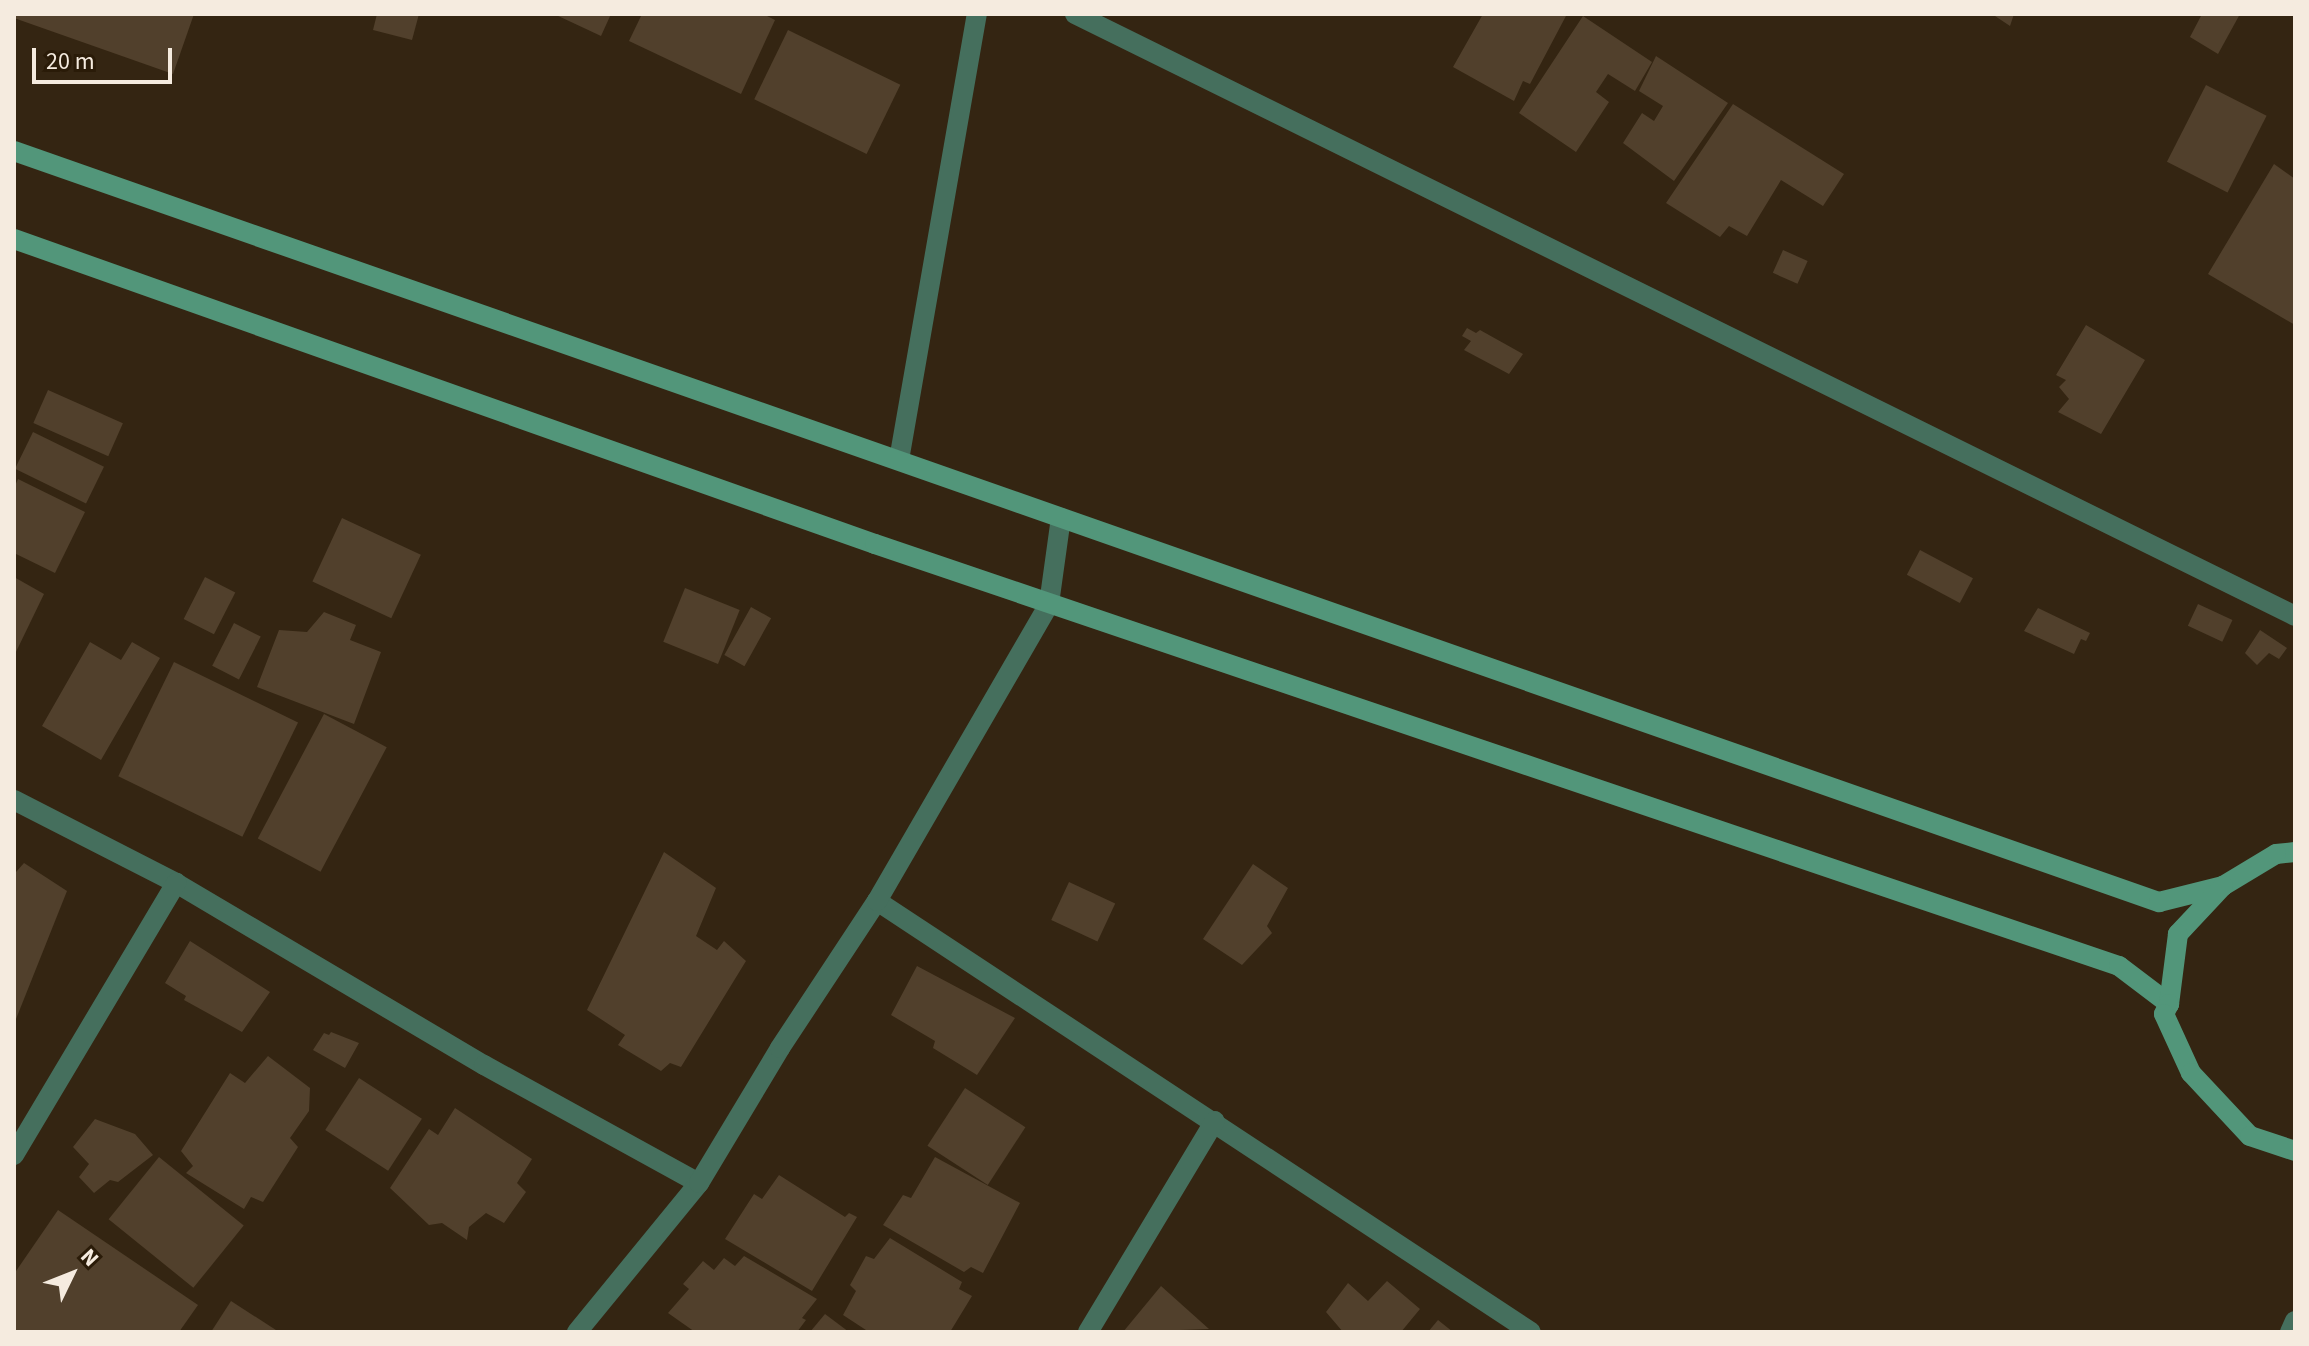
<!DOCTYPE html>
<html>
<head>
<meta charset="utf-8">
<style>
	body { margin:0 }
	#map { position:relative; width:2309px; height:1346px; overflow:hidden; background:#342512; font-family:"Source Sans 3",sans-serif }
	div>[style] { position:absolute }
	.building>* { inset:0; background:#51402c; transform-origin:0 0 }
	.street>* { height:20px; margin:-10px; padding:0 10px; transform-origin:10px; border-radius:10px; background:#456f5d }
	.secondary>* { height:20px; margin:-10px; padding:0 10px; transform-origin:10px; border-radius:10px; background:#52967a }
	span { translate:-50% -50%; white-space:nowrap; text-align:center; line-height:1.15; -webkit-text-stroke:6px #2a1b08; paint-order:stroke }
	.frame { position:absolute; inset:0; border:16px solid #f5ebdf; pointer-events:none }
	.north { position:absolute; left:32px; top:1234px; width:80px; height:80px; -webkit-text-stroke:6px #2a1b08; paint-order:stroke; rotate:47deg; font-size:22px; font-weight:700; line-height:32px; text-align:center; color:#f5ebdf }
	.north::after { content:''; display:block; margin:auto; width:28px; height:36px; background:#f5ebdf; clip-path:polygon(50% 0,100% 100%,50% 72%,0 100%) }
	.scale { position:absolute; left:32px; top:48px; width:140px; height:36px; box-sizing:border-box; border:4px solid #f5ebdf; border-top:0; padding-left:10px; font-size:24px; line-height:28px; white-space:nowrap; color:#f5ebdf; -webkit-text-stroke:6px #2a1b08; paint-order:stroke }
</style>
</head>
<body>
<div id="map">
	<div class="building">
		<div style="clip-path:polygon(14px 14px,194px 14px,173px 74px,14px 18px)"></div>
		<div style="clip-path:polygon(377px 14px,419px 14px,412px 40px,373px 30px)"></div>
		<div style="clip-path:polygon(554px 14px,611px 14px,601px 36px)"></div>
		<div style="clip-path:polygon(642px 14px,763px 14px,775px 20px,741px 94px,629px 41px)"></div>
		<div style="clip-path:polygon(1483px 14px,1567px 14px,1530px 84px,1523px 81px,1514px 101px,1453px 67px)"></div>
		<div style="clip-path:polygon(1992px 14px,2014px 14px,2010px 26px)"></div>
		<div style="clip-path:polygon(2202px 14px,2240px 14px,2218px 54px,2190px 37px)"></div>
		<div style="clip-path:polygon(1583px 16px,1652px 62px,1635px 91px,1608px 74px,1596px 92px,1609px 102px,1576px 152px,1519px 113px)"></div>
		<div style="left:788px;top:30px;width:125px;height:77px;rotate:26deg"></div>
		<div style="clip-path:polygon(1656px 56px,1728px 103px,1674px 181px,1623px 143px,1642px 113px,1654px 121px,1663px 106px,1639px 91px)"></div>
		<div style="left:2206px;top:85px;width:68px;height:86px;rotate:27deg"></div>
		<div style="clip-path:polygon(1733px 104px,1844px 174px,1823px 206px,1781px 180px,1747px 236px,1729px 226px,1720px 237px,1666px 203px)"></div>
		<div style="clip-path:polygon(2274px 164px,2295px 179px,2295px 325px,2208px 274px)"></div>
		<div style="left:1783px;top:250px;width:27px;height:25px;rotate:24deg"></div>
		<div style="clip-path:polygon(2086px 325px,2145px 360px,2101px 434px,2058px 412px,2069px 399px,2059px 387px,2066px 380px,2056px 375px)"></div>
		<div style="clip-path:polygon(1467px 328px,1476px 333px,1480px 330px,1523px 354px,1509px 374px,1464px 350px,1471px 341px,1462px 336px)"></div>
		<div style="left:48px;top:390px;width:82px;height:36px;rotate:24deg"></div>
		<div style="left:33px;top:432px;width:79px;height:41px;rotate:26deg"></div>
		<div style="clip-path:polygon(18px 479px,85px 512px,55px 573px,14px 553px,14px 488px)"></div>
		<div style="left:342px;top:518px;width:87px;height:70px;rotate:25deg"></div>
		<div style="left:1920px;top:550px;width:60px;height:28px;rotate:28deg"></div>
		<div style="clip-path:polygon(14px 577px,44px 594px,14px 656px)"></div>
		<div style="left:205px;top:577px;width:34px;height:47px;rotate:27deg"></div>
		<div style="left:685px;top:588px;width:59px;height:58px;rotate:22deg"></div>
		<div style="left:2198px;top:604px;width:38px;height:24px;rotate:25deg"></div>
		<div style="left:751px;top:607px;width:23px;height:55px;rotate:29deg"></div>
		<div style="clip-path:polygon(2038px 608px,2090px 633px,2086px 641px,2081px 639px,2074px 654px,2024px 631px)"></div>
		<div style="clip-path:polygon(324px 612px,356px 625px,350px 640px,381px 652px,354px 724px,257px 687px,279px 630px,307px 632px)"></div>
		<div style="left:234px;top:623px;width:30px;height:48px;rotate:27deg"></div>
		<div style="clip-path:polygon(2260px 630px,2287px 648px,2279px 659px,2269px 653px,2257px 665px,2245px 653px)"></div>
		<div style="clip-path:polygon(90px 642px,121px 660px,132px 642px,160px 658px,101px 760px,42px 726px)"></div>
		<div style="left:174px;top:662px;width:138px;height:127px;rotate:26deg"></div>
		<div style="left:324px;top:714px;width:71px;height:141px;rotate:28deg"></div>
		<div style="clip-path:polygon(664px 852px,716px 888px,696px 936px,717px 950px,724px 941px,746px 961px,681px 1067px,670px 1063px,661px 1071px,618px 1045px,625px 1035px,587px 1010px)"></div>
		<div style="clip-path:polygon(24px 863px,67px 891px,14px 1024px,14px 883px,16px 872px)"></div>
		<div style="clip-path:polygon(1253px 864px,1288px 888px,1267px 926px,1272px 933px,1242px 965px,1203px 939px)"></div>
		<div style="left:1069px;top:882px;width:51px;height:42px;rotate:25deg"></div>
		<div style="clip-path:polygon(190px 941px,270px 992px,242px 1032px,184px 1000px,186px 996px,165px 983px)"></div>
		<div style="clip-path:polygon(917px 966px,1015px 1018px,977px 1075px,933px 1048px,935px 1041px,891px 1015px)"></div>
		<div style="clip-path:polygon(331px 1032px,359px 1043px,345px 1068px,313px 1050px,324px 1033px,329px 1035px)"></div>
		<div style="clip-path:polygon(268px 1056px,310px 1088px,309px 1111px,290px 1138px,298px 1147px,263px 1202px,251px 1197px,244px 1209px,186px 1173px,193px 1166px,181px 1151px,230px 1073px,245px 1083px)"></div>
		<div style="left:359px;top:1078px;width:75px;height:62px;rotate:33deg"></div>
		<div style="left:965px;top:1088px;width:72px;height:69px;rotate:33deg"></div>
		<div style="clip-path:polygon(455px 1108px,532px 1159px,517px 1183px,526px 1192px,504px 1223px,486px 1213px,469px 1227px,467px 1240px,442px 1223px,429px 1225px,390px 1188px,429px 1129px,438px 1135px)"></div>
		<div style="clip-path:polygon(95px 1119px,135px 1134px,153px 1155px,118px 1182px,110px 1180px,94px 1193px,79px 1177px,89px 1164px,73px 1147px)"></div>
		<div style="left:159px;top:1157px;width:109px;height:80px;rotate:39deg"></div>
		<div style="clip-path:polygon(935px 1157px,1020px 1203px,983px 1273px,971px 1267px,964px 1272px,883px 1225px,903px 1195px,911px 1198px)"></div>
		<div style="clip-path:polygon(779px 1175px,845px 1217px,849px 1213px,857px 1217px,812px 1291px,725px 1239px,754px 1194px,762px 1199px)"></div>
		<div style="clip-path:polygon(58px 1210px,198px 1305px,179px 1332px,14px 1332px,14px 1274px)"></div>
		<div style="clip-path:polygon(890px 1238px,962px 1282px,959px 1289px,972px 1296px,950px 1332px,869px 1332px,843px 1315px,856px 1291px,850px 1285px,866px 1256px,874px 1259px)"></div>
		<div style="clip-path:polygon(744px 1256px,817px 1299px,802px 1318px,806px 1320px,797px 1332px,695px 1332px,668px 1313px,689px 1289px,683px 1284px,703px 1261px,714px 1270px,724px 1258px,735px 1266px)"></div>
		<div style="clip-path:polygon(1387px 1281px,1420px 1309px,1401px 1332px,1343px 1332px,1326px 1312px,1348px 1283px,1368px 1301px)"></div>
		<div style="clip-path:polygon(1161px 1286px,1209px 1329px,1123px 1332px)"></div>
		<div style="clip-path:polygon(231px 1301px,279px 1332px,211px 1332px)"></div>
		<div style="clip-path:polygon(825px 1314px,849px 1332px,810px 1332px)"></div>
		<div style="clip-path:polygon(1438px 1320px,1453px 1332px,1428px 1332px)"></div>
	</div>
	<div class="street">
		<div style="left:1075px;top:14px;width:1360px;rotate:26.26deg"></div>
		<div style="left:899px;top:460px;width:453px;rotate:-80.1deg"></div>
		<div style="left:14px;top:800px;width:182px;rotate:27.1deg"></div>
		<div style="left:176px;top:883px;width:358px;rotate:30.6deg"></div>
		<div style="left:484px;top:1065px;width:245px;rotate:28.8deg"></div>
		<div style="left:877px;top:901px;width:783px;rotate:33.39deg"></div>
		<div style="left:14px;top:1155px;width:317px;rotate:-59.2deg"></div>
		<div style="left:577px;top:1332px;width:193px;rotate:-50.7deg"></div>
		<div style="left:699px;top:1183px;width:157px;rotate:-59deg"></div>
		<div style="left:780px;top:1048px;width:176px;rotate:-56.6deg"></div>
		<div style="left:877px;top:901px;width:343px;rotate:-59.9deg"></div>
		<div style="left:1049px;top:604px;width:87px;rotate:-82.1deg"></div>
		<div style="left:1088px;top:1332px;width:246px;rotate:-59deg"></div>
		<div style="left:2290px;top:1332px;width:12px;rotate:-66deg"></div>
	</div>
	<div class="secondary">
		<div style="left:14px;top:151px;width:2273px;rotate:19.3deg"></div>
		<div style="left:2159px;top:902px;width:66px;rotate:-14deg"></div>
		<div style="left:14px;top:239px;width:913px;rotate:19.51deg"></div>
		<div style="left:875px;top:544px;width:1314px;rotate:18.74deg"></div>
		<div style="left:2119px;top:966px;width:63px;rotate:37.2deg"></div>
		<div style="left:2295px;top:852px;width:19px;rotate:174deg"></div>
		<div style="left:2276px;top:854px;width:62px;rotate:148.9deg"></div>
		<div style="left:2223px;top:886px;width:66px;rotate:133.2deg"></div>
		<div style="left:2178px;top:934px;width:71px;rotate:97.3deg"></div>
		<div style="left:2169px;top:1004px;width:11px;rotate:117deg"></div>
		<div style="left:2164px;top:1014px;width:65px;rotate:65.4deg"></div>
		<div style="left:2191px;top:1073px;width:86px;rotate:46.9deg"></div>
		<div style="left:2250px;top:1136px;width:47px;rotate:18.4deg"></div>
	</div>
	<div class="frame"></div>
	<div class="north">N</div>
	<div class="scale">20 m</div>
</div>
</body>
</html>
